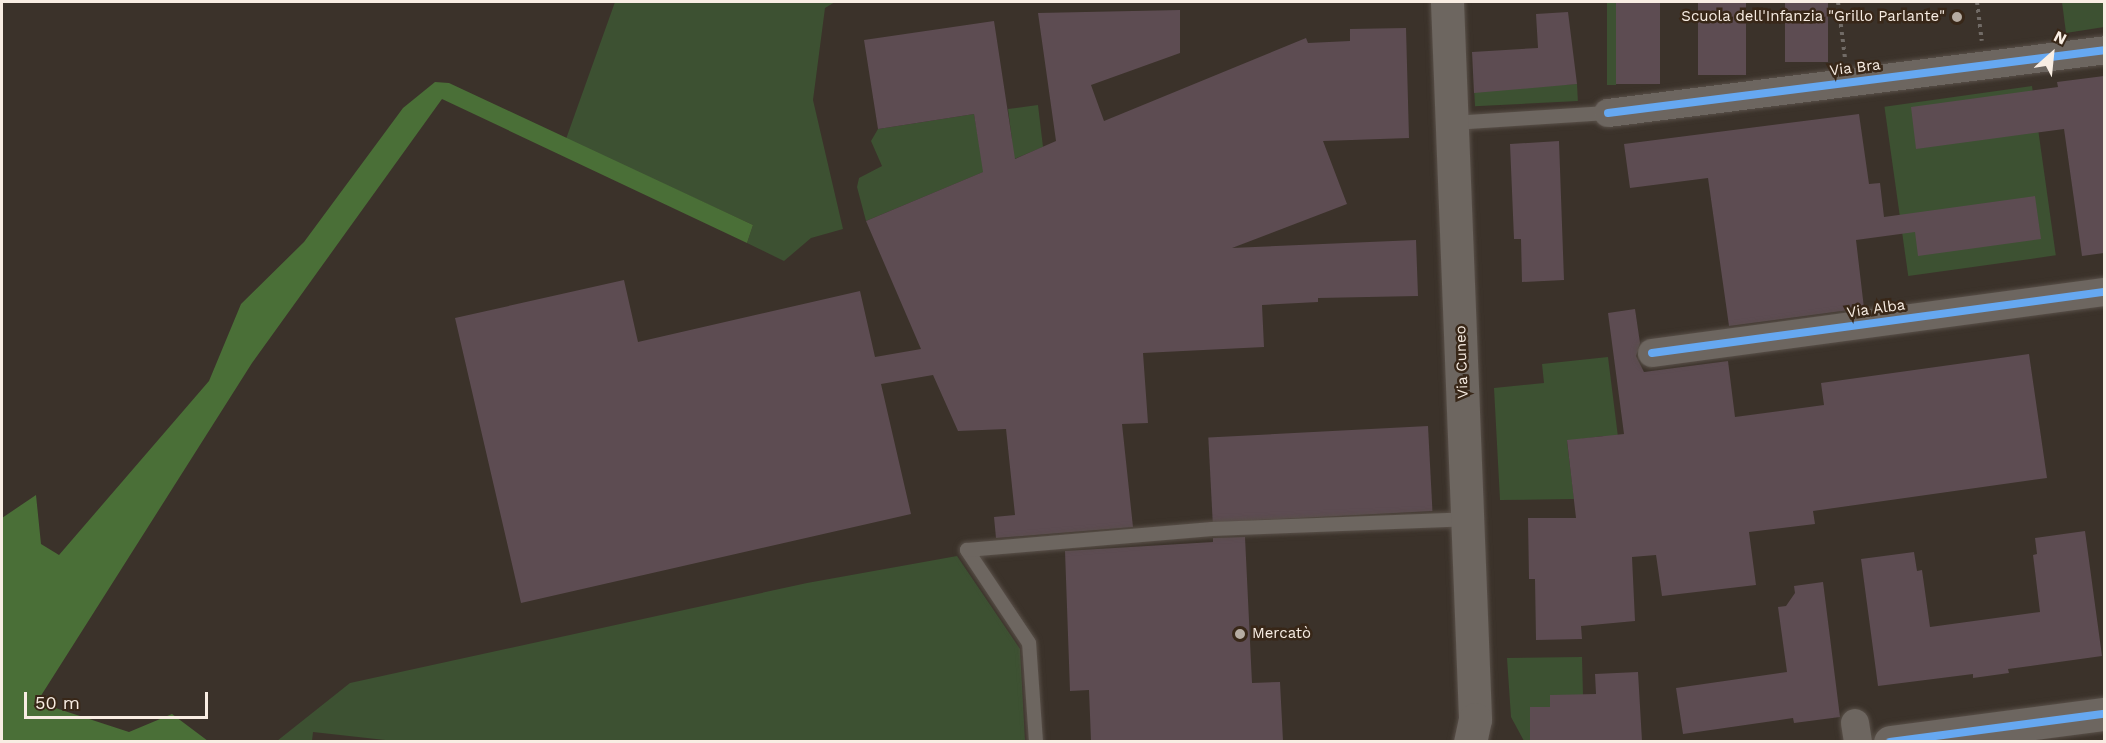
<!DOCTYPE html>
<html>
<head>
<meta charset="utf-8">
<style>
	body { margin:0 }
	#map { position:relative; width:2106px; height:743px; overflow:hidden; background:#3b322a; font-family:"Work Sans",sans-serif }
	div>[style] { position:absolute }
	.green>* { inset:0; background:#3d5132; transform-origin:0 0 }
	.forest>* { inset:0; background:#4a6f37 }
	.building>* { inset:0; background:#5d4c52; transform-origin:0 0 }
	.path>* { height:4px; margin-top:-2px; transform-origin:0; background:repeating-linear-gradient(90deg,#716b66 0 3px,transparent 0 7.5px) }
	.roads { filter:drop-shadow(0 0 2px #595049) drop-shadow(0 0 2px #595049) }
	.lane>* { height:14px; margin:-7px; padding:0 7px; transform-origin:7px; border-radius:7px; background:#6d6660 }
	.street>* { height:28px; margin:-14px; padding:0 14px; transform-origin:14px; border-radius:14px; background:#6d6660 }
	.secondary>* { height:33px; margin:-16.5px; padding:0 16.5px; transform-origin:16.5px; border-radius:16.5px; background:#6d6660 }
	.cycleway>* { height:8px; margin:-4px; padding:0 4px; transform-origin:4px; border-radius:4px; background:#66a8f1 }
	.dots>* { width:16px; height:16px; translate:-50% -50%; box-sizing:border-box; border:3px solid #382718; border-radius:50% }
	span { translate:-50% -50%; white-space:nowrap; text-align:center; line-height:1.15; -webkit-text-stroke:5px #382718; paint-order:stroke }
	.poi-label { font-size:15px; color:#f8ede3 }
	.right { translate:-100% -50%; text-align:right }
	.left { translate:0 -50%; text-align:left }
	.street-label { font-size:15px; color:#f8ede3 }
	.frame { position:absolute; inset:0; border:3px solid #f8ede3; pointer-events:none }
	.north { position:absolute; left:2022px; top:24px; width:60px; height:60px; -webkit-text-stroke:4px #382718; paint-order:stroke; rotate:27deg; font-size:16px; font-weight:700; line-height:24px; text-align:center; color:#f8ede3 }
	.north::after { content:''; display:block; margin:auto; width:21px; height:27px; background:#f8ede3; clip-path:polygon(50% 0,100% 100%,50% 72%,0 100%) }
	.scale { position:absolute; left:24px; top:692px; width:184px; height:27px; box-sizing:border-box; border:3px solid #f8ede3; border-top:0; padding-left:8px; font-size:18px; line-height:21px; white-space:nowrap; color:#f8ede3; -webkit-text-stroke:4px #382718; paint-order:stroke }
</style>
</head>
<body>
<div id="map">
	<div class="green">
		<div style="clip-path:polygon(615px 2px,835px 2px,825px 8px,813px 100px,843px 229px,811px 238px,784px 261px,747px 243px,753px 225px,566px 139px)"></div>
		<div style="left:1607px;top:2px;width:9px;height:83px"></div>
		<div style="clip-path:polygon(2062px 2px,2104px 2px,2104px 27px,2066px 33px)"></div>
		<div style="left:1577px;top:84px;width:17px;height:103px;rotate:87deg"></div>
		<div style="left:2032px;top:86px;width:171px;height:149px;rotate:82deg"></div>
		<div style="clip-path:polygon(1038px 105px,1043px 147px,866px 221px,857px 187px,859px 178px,882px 166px,871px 141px,878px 129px,974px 114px,980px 148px,1012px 140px,1008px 109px)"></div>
		<div style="clip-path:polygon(1608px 357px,1625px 493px,1603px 436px,1567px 441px,1574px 499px,1500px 500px,1494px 388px,1544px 383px,1542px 364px)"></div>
		<div style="clip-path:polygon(957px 556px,1020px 649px,1025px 741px,403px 742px,313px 732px,312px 741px,277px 741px,350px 683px,807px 583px)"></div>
		<div style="clip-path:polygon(1582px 657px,1583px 695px,1550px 707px,1530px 707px,1530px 741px,1524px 741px,1511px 717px,1507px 658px)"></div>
	</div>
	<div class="forest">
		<div style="clip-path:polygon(435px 82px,449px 83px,753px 225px,747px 243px,442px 99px,252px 363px,37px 702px,129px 732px,172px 714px,208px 741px,2px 741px,2px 518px,36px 495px,41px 544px,59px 555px,209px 381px,241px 304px,304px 242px,403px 108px)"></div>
	</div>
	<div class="building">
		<div style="left:1616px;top:2px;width:44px;height:82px"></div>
		<div style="left:1698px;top:2px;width:48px;height:73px"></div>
		<div style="left:1785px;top:2px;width:43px;height:60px"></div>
		<div style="clip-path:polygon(1180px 10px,1180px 53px,1091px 85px,1104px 121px,1306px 38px,1308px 43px,1350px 41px,1350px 29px,1406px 28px,1409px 138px,1323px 141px,1347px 204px,1232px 248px,1416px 240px,1418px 296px,1318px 298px,1318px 302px,1262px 305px,1264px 347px,1143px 353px,1148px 423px,1122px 424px,1133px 527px,996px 538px,994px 517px,1015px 515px,1006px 429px,958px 431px,933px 375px,881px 384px,911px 514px,521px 603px,455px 318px,624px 280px,638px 342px,860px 291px,875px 357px,921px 349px,866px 221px,983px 172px,974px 114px,878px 129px,864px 40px,994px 21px,1015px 159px,1056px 141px,1038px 13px)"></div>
		<div style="clip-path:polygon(1568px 12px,1577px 84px,1474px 93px,1472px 52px,1538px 48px,1536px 14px)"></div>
		<div style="clip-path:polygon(2104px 76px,2104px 253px,2082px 256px,2064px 129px,1916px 149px,1911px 107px,2058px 87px,2057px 82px)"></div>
		<div style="clip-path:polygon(1859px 114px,1869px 184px,1880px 183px,1884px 217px,2035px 196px,2041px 239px,1918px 256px,1915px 232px,1856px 240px,1864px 308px,1729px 326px,1708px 178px,1630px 188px,1624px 144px)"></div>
		<div style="clip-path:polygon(1559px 141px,1564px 280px,1522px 282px,1521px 239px,1514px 239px,1510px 144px)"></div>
		<div style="clip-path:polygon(1635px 309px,1640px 343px,1636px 356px,1644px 372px,1728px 361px,1735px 417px,1824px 405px,1821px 383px,2029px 354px,2047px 478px,1813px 511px,1815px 524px,1749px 532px,1756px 585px,1662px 596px,1656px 555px,1632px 557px,1635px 621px,1581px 626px,1582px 639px,1536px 640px,1535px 579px,1529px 579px,1528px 518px,1576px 518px,1567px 440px,1624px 434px,1608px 313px)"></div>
		<div style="left:1428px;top:426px;width:85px;height:220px;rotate:87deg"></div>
		<div style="clip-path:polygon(2085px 531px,2102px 656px,2008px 669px,2009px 673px,1973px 678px,1973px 674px,1878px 686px,1861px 559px,1914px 552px,1917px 571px,1922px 570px,1930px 627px,2040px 612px,2033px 555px,2037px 554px,2035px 538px)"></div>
		<div style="clip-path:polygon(1245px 537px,1252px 683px,1280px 682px,1283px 741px,1091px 741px,1089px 690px,1070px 691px,1065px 551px,1213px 542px,1213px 538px)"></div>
		<div style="clip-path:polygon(1823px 582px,1840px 717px,1794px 723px,1793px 718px,1683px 734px,1676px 688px,1787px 672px,1778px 607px,1786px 606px,1795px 593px,1794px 586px)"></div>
		<div style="clip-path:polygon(1638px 672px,1642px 741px,1530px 741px,1530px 707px,1550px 707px,1550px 695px,1596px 694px,1595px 674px)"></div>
	</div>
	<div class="path">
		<div style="left:1838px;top:2px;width:56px;rotate:82.9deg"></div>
		<div style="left:1977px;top:2px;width:39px;rotate:83deg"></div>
	</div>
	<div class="roads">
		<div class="lane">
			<div style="left:1452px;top:123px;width:156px;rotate:-3.7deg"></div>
			<div style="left:1036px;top:742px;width:99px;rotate:-94deg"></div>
			<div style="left:1029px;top:643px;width:112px;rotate:-123.7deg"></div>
			<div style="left:967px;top:550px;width:246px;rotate:-4.9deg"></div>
			<div style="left:1212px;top:529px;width:255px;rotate:-2.2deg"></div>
		</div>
		<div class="street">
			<div style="left:1608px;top:113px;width:500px;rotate:-7.2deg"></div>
			<div style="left:1652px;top:353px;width:456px;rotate:-7.7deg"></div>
			<div style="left:1855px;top:723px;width:19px;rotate:81deg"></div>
		</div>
		<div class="secondary">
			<div style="left:1447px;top:2px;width:718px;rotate:87.76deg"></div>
			<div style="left:1475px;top:719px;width:24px;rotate:102deg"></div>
			<div style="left:1890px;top:742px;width:216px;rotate:-7.5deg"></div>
		</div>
	</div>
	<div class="cycleway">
		<div style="left:1608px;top:113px;width:500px;rotate:-7.2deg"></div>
		<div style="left:1652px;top:353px;width:456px;rotate:-7.7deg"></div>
		<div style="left:1890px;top:742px;width:216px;rotate:-7.5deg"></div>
	</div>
	<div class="dots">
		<div style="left:1957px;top:17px;background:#b6aca2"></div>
		<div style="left:1240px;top:634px;background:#b6aca2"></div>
	</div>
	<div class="poi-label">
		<span class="right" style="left:1945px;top:17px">Scuola dell'Infanzia "Grillo Parlante"</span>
		<span class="left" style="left:1252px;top:634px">Mercatò</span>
	</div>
	<div class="street-label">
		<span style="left:1855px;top:68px;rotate:-7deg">Via Bra</span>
		<span style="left:1876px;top:309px;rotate:-8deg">Via Alba</span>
		<span style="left:1462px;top:362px;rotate:-92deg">Via Cuneo</span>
	</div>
	<div class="frame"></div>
	<div class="north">N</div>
	<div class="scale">50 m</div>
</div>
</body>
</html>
